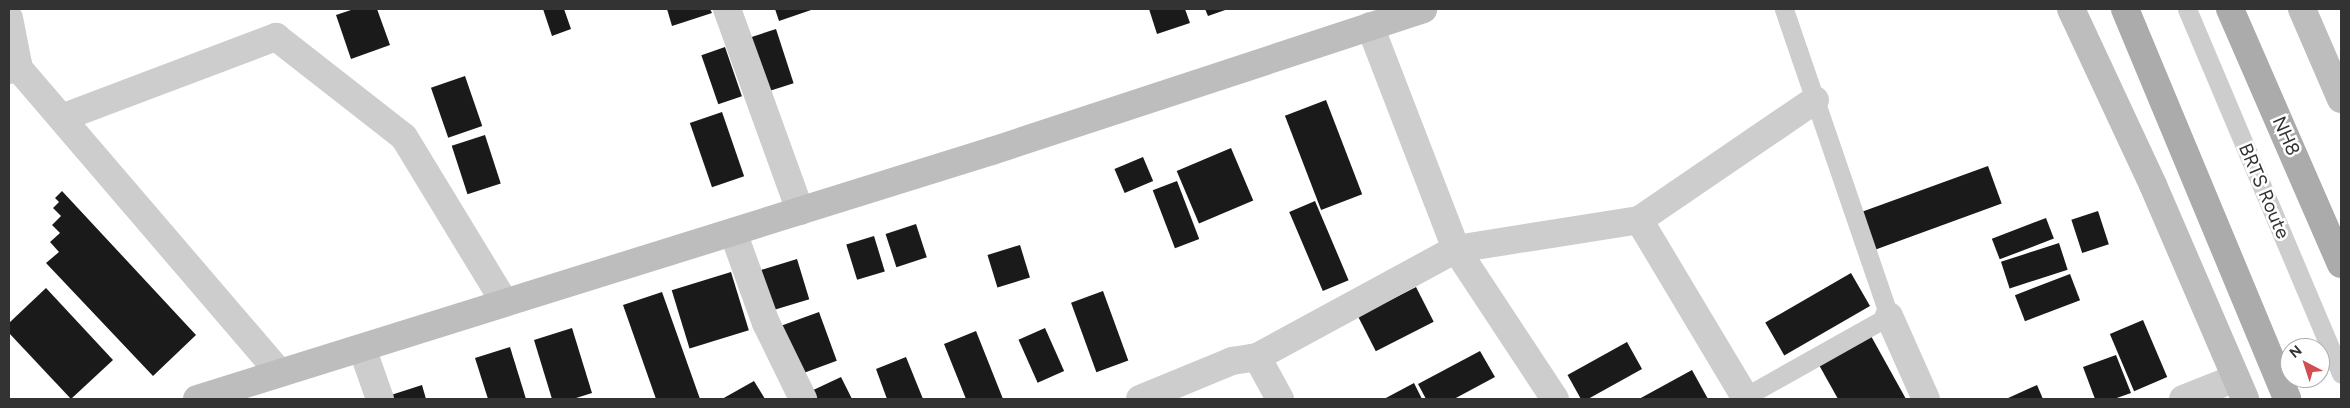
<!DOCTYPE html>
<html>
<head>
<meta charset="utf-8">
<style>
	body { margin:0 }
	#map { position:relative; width:2350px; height:408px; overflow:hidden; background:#fff; font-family:Figtree,sans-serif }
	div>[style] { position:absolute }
	.building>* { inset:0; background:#1a1a1a; transform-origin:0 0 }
	.lane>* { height:19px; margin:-9.5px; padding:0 9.5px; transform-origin:9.5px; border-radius:9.5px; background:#cdcdcd }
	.street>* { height:28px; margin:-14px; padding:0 14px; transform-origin:14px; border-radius:14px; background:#cdcdcd }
	.secondary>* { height:28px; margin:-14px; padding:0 14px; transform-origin:14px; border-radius:14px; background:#bdbdbd }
	.primary>* { height:28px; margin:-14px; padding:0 14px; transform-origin:14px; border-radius:14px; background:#ababab }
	span { translate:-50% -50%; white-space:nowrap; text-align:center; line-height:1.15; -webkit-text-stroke:5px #fff; paint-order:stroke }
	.street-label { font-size:19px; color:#333 }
	.frame { position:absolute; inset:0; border:10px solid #333; pointer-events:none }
	.north { position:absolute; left:2280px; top:338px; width:50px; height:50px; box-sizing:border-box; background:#fff; border:1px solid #adadad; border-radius:50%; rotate:320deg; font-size:14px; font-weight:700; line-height:20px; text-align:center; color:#333 }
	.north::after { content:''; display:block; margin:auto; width:18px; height:22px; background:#d14d50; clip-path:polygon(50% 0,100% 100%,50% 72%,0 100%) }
</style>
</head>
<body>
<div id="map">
	<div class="building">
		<div style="clip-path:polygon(354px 9px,377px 9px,390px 45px,351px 59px,336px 15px)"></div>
		<div style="clip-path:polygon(543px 9px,564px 9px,571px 29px,552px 36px)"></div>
		<div style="clip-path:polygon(667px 9px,710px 9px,712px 13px,672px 26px)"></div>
		<div style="clip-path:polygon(775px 9px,814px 9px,779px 21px)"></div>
		<div style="clip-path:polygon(1149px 9px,1185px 9px,1190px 23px,1157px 34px)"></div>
		<div style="clip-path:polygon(1205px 9px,1228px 9px,1208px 16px)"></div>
		<div style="left:776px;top:29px;width:57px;height:28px;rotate:72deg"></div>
		<div style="left:725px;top:47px;width:52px;height:25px;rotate:71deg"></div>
		<div style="left:465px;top:76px;width:53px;height:36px;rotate:71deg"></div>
		<div style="left:1326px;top:100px;width:101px;height:44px;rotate:69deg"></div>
		<div style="left:722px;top:112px;width:68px;height:34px;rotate:71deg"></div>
		<div style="left:485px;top:135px;width:51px;height:35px;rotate:72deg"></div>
		<div style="left:1231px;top:148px;width:57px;height:59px;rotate:67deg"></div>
		<div style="left:1143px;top:157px;width:26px;height:31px;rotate:67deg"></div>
		<div style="left:1988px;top:166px;width:40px;height:134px;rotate:70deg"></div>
		<div style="left:1177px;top:181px;width:62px;height:26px;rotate:69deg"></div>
		<div style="clip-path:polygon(62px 191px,196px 335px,153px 376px,46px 263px,59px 252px,50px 242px,60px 233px,52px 225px,61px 216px,53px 208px,59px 202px,55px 198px)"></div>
		<div style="left:1315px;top:201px;width:86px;height:28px;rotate:67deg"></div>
		<div style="left:2098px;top:211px;width:35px;height:28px;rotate:72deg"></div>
		<div style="left:2046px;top:218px;width:22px;height:58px;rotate:69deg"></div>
		<div style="left:916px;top:224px;width:35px;height:32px;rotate:72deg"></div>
		<div style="left:874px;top:236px;width:37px;height:29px;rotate:73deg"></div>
		<div style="left:2059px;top:243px;width:28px;height:61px;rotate:72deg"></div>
		<div style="left:1020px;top:245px;width:34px;height:34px;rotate:73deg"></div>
		<div style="left:797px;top:259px;width:42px;height:38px;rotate:73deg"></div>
		<div style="left:731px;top:272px;width:61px;height:62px;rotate:73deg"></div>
		<div style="left:1851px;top:273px;width:38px;height:99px;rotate:60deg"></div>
		<div style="left:2070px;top:274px;width:28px;height:59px;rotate:69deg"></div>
		<div style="left:1416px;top:287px;width:39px;height:65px;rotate:63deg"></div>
		<div style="clip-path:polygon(46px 288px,113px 360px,71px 399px,9px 333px,9px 323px)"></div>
		<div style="left:1103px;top:291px;width:74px;height:34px;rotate:70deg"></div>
		<div style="clip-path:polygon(662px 292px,700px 399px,656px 399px,623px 305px)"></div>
		<div style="left:819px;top:312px;width:52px;height:44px;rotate:70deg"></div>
		<div style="left:2143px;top:320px;width:62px;height:36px;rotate:67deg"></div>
		<div style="clip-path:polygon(572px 328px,592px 393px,573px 399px,552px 399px,534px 340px)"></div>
		<div style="left:1045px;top:328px;width:47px;height:29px;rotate:66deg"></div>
		<div style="clip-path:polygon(976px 331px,1003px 399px,966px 399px,944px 344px)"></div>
		<div style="clip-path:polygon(1871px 336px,1906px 399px,1838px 399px,1819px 365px)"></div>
		<div style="left:1627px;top:342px;width:31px;height:68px;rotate:61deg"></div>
		<div style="clip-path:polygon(510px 347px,526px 399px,488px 399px,475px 358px)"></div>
		<div style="clip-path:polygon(1480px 351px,1495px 377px,1454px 399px,1426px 399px,1418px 384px)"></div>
		<div style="clip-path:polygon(2116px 355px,2131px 393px,2114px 399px,2095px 399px,2083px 367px)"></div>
		<div style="clip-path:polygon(906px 357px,923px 399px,887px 399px,876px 369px)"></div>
		<div style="clip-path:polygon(1692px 370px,1708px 399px,1639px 399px)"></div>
		<div style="clip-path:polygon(841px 377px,852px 399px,812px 399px,809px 392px)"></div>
		<div style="clip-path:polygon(754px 381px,765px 399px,722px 399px)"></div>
		<div style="clip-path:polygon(1414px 383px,1422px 399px,1384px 399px)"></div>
		<div style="clip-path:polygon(422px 385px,426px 399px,392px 399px,391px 395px)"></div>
		<div style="clip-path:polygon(2037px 385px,2043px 399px,2006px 399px)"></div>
	</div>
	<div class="lane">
		<div style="left:2187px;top:9px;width:396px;rotate:67.1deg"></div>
		<div style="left:1741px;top:399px;width:170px;rotate:-29.3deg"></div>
		<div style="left:1889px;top:316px;width:324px;rotate:-108.9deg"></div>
	</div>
	<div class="street">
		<div style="left:727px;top:9px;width:215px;rotate:70.1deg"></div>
		<div style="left:9px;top:18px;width:47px;rotate:78.9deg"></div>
		<div style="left:18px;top:64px;width:11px;rotate:146deg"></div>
		<div style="left:1370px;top:26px;width:239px;rotate:68.9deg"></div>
		<div style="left:1456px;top:249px;width:185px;rotate:-9deg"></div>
		<div style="left:9px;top:57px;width:416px;rotate:49.4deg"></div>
		<div style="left:64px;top:117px;width:227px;rotate:-20.7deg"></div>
		<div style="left:276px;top:37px;width:162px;rotate:38deg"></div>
		<div style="left:404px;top:137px;width:194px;rotate:58.7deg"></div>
		<div style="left:733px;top:232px;width:97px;rotate:70.1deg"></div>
		<div style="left:766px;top:323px;width:85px;rotate:64deg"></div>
		<div style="left:1889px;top:316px;width:91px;rotate:66deg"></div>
		<div style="left:362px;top:348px;width:54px;rotate:70.6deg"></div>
		<div style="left:1257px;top:357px;width:48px;rotate:61.3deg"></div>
		<div style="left:1745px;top:397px;width:206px;rotate:-120.9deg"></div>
		<div style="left:1639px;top:220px;width:213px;rotate:-34.3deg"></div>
		<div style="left:1140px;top:399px;width:100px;rotate:-22.4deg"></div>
		<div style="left:1232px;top:361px;width:25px;rotate:-9deg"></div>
		<div style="left:1257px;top:357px;width:226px;rotate:-28.5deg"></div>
		<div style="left:1456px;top:249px;width:180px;rotate:56.6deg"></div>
		<div style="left:2183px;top:399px;width:57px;rotate:-21.6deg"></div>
	</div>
	<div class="secondary">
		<div style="left:2071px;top:9px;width:194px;rotate:65deg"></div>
		<div style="left:2153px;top:185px;width:233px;rotate:66.7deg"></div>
		<div style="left:2302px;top:9px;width:98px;rotate:66.6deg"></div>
		<div style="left:197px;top:399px;width:833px;rotate:-17.33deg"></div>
		<div style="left:992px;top:151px;width:454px;rotate:-18.2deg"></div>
	</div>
	<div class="primary">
		<div style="left:2125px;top:9px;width:422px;rotate:67.4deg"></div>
		<div style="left:2230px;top:9px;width:278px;rotate:66.5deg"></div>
	</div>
	<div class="street-label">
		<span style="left:2286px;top:136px;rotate:66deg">NH8</span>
		<span style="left:2264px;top:191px;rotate:67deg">BRTS Route</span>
	</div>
	<div class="frame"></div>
	<div class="north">N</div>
</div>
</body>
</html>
